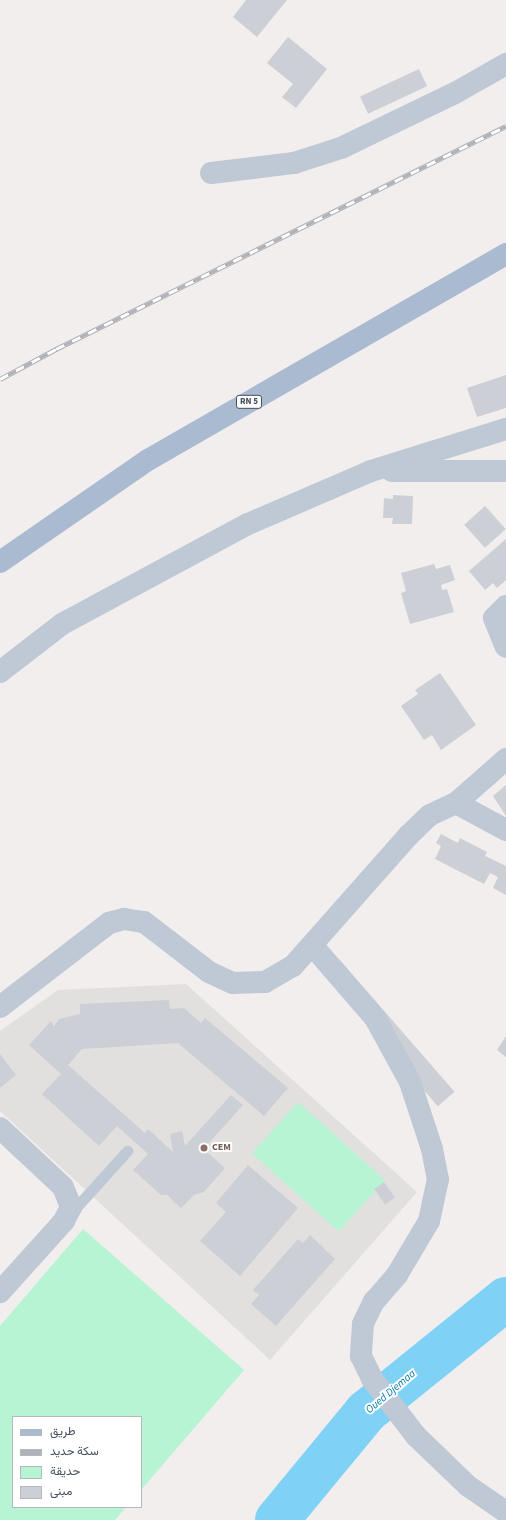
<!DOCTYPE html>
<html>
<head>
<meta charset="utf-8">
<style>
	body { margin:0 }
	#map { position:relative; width:506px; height:1520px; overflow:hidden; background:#f1eeed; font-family:"Source Sans 3",Vazirmatn,sans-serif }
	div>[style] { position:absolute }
	.education>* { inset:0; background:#e2dfdf }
	.green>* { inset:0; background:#b7f4d3; transform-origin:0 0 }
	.river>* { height:44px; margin:-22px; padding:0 22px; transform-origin:22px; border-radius:22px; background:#7fd2f5 }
	.building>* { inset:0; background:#cccfd6; transform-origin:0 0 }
	.service>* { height:11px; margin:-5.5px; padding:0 5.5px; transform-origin:5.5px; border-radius:5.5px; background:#bfc9d5 }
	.minor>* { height:22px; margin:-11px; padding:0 11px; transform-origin:11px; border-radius:11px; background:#bfc9d5 }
	.primary>* { height:22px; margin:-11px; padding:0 11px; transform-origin:11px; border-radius:11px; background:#aabad0 }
	.rail>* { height:4.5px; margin-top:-2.25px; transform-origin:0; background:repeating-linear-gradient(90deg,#fff 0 9px,#afb2b9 0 18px); box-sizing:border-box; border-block:1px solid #afb2b9 }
	.dots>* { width:11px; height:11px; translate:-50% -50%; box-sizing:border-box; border:2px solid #fff; border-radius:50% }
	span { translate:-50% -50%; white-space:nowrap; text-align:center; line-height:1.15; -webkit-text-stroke:4px #fff; paint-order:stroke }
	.shield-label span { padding:1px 3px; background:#fff; border:1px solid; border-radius:3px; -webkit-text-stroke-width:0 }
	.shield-label { font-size:9px; color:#444f5d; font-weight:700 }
	.education-label { font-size:10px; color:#785e54; font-weight:700 }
	.left { translate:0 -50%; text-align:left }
	.water-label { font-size:11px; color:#017aac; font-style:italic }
	.legend { position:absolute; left:12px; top:1416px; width:130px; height:92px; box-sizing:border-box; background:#fff; border:1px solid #b4b9be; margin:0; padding:5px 7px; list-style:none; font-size:12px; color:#444f5d }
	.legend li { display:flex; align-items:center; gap:8px; height:20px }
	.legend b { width:20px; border:1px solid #b4b9be }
</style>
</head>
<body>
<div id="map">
	<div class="education">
		<div style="clip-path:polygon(186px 984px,417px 1192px,270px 1360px,0 1111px,0 1031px,58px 990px)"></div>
	</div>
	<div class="green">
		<div style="left:298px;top:1102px;width:117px;height:69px;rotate:42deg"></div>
		<div style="clip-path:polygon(83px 1229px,244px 1370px,141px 1490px,141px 1417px,13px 1417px,13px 1507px,126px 1507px,115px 1520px,0 1520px,0 1326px)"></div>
	</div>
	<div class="river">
		<div style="left:277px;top:1520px;width:140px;rotate:-50.5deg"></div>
		<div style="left:366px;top:1412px;width:180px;rotate:-38.9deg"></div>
	</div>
	<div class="building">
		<div style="clip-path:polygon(246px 0,287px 0,257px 37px,233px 17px)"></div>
		<div style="clip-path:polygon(288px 37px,327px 69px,296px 108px,282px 97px,293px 84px,267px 63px)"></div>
		<div style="left:419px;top:69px;width:19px;height:65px;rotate:65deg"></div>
		<div style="clip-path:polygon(506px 375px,506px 408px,477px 417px,467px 388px)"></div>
		<div style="clip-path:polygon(393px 495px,413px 496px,412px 524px,392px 524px,393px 518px,383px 518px,384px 498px,393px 499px)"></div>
		<div style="left:485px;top:506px;width:31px;height:28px;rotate:48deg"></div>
		<div style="clip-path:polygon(506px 539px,506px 580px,497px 588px,493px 583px,485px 590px,469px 571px)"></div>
		<div style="clip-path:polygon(434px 564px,436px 569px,450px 565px,455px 580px,441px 585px,442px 590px,447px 589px,454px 612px,410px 624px,401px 593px,406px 591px,401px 573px)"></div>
		<div style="clip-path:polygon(440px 673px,476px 725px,441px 750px,432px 735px,424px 740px,401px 706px,418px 694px,415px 690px)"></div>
		<div style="clip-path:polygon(506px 785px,506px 816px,493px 796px)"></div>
		<div style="clip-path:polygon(441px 834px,458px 843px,460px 838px,487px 852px,485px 856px,506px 866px,506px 895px,493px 888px,498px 877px,490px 873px,484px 884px,435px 859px,441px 846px,436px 843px)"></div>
		<div style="left:339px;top:959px;width:176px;height:22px;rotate:49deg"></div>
		<div style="clip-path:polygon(169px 1000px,170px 1009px,184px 1008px,201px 1023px,205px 1018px,288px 1088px,264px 1116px,178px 1043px,82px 1049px,68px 1065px,145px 1133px,148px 1129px,173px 1152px,170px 1134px,182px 1131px,185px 1146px,231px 1095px,243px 1105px,200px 1153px,208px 1153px,225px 1168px,204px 1192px,194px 1195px,181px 1208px,167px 1195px,161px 1195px,133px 1170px,148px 1154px,117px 1126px,99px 1146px,42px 1094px,61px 1074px,29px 1045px,51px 1021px,54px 1027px,59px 1019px,80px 1014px,80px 1004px)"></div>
		<div style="clip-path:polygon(506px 1036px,506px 1057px,497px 1050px)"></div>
		<div style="clip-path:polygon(0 1054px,16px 1075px,0 1088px)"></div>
		<div style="clip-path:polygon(248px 1165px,298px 1208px,240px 1276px,200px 1241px,226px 1212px,216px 1203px)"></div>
		<div style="left:384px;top:1182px;width:19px;height:12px;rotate:55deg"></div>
		<div style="clip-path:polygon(310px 1235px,335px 1259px,276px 1326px,251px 1304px,259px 1295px,253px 1290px,298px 1239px,303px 1243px)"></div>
	</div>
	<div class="service">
		<div style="left:71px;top:1213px;width:84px;rotate:-47.9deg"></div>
	</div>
	<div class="minor">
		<div style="left:211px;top:173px;width:84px;rotate:-6.9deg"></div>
		<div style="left:294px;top:163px;width:49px;rotate:-17.7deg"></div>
		<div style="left:341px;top:148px;width:127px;rotate:-25.8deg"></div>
		<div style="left:455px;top:93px;width:59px;rotate:-29.6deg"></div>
		<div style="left:392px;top:471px;width:114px"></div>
		<div style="left:506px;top:606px;width:17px;rotate:135deg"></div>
		<div style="left:494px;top:618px;width:31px;rotate:68deg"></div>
		<div style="left:0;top:672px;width:78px;rotate:-37.7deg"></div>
		<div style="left:62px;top:624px;width:211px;rotate:-28.3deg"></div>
		<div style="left:248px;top:524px;width:134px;rotate:-23.3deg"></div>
		<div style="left:371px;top:471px;width:141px;rotate:-17.3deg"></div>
		<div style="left:456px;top:803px;width:57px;rotate:28.4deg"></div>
		<div style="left:312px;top:945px;width:96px;rotate:49.2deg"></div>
		<div style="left:375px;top:1018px;width:73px;rotate:61.3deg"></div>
		<div style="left:410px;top:1082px;width:71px;rotate:71.8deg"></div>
		<div style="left:432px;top:1149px;width:31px;rotate:79deg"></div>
		<div style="left:438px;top:1179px;width:43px;rotate:102.1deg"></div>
		<div style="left:429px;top:1221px;width:63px;rotate:120.7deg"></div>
		<div style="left:397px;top:1275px;width:35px;rotate:131deg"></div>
		<div style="left:374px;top:1301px;width:25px;rotate:116deg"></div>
		<div style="left:363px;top:1324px;width:32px;rotate:94deg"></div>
		<div style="left:361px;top:1356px;width:25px;rotate:64deg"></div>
		<div style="left:372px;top:1379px;width:72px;rotate:52.3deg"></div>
		<div style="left:416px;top:1436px;width:72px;rotate:43.9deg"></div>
		<div style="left:468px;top:1486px;width:46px;rotate:34.4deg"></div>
		<div style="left:0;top:1007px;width:138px;rotate:-37.6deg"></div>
		<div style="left:109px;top:923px;width:16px;rotate:-15deg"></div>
		<div style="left:124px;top:919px;width:20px;rotate:9deg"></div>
		<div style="left:144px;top:922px;width:82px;rotate:37.6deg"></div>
		<div style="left:209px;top:972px;width:26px;rotate:25deg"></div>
		<div style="left:233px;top:983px;width:32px;rotate:-2deg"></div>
		<div style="left:265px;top:982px;width:32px;rotate:-30deg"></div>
		<div style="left:293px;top:966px;width:174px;rotate:-48.5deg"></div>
		<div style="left:408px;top:836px;width:30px;rotate:-44deg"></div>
		<div style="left:430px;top:815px;width:29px;rotate:-25deg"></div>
		<div style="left:456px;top:803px;width:67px;rotate:-41.3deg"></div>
		<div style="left:0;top:1128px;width:86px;rotate:43.1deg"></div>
		<div style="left:63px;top:1187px;width:22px;rotate:68deg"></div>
		<div style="left:71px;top:1207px;width:16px;rotate:117deg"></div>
		<div style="left:64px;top:1221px;width:96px;rotate:132deg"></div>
	</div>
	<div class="primary">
		<div style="left:0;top:562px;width:180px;rotate:-34.6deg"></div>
		<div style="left:148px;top:460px;width:413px;rotate:-29.9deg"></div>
	</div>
	<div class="rail">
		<div style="left:0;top:379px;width:64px;rotate:-28.2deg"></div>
		<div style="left:56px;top:349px;width:502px;rotate:-26.36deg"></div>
	</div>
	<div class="dots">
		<div style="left:204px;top:1148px;background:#8d6e63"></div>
	</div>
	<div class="shield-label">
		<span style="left:249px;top:402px">RN 5</span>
	</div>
	<div class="education-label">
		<span class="left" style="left:212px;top:1148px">CEM</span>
	</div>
	<div class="water-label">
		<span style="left:391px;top:1392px;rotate:-40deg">Oued Djemaa</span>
	</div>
	<ul class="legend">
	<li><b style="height:5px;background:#aabad0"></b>طريق</li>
	<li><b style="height:5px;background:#afb2b9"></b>سكة حديد</li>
	<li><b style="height:11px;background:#b7f4d3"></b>حديقة</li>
	<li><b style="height:11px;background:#cccfd6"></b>مبنى</li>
	</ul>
</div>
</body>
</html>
